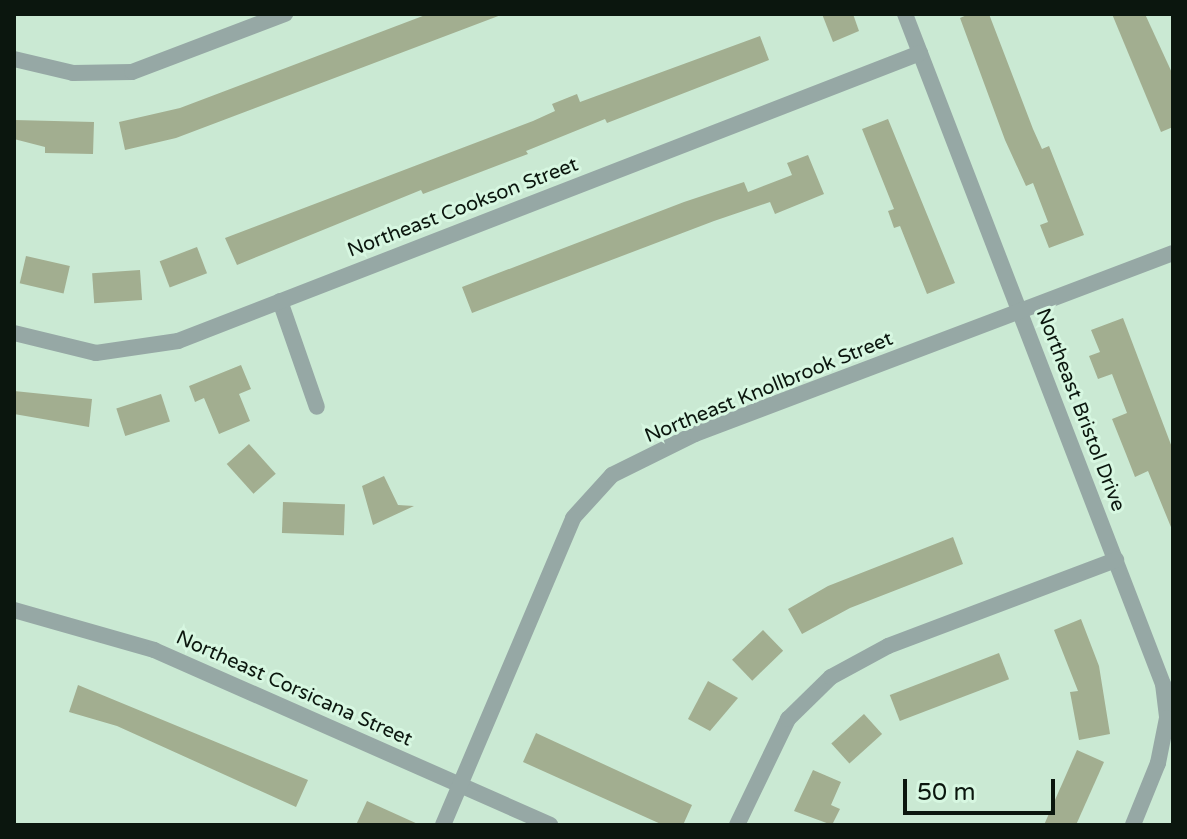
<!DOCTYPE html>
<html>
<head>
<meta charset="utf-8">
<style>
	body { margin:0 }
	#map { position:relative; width:1187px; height:839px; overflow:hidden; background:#cae9d3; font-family:"Varela Round",sans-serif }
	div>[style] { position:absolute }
	.building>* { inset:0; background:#a2ae90; transform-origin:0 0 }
	.street>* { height:16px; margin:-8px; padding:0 8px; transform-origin:8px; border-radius:8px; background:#96a8a5 }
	span { translate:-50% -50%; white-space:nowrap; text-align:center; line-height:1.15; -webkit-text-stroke:6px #d7f7e1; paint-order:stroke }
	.street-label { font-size:20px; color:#0b160e }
	.frame { position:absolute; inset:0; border:16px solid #0b160e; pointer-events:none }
	.scale { position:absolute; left:903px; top:779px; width:152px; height:36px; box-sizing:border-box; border:4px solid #0b160e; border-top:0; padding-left:10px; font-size:24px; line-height:28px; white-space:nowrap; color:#0b160e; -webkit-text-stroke:6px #d7f7e1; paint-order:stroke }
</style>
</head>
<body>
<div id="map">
	<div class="building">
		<div style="clip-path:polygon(428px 14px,501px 15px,176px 138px,125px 150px,119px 122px,180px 108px)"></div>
		<div style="clip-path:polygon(822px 14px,853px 14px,859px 31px,833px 42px)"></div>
		<div style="clip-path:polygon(969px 14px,989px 14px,1033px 129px,1042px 149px,1049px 146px,1084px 235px,1049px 248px,1040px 225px,1048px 222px,1033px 183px,1026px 186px,1005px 140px,960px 18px)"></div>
		<div style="clip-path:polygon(1112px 14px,1145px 14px,1173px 75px,1173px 127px,1161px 132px)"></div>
		<div style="clip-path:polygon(760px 36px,769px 60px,607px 123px,605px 119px,526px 151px,528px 154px,423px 194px,421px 190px,237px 265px,225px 238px,533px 121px,555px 111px,552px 104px,577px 94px,580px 102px)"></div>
		<div style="clip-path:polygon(888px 119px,955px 283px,927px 294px,900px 226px,894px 228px,888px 211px,894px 209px,862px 129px)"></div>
		<div style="clip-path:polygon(14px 120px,94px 122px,93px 154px,45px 153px,45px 147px,14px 139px)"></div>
		<div style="clip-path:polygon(808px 155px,824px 194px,775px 214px,770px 202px,714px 221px,472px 313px,462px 287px,684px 202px,744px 182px,748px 192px,792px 175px,787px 163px)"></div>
		<div style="left:197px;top:247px;width:28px;height:40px;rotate:69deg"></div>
		<div style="left:26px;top:256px;width:45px;height:28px;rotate:13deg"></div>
		<div style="left:140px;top:270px;width:30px;height:48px;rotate:86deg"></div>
		<div style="clip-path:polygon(1123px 318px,1173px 450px,1173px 532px,1148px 471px,1135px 477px,1126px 454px,1112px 419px,1127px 413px,1112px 374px,1098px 379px,1089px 356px,1100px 352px,1091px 330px)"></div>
		<div style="clip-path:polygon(241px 365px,251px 389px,239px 394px,250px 421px,219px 434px,204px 398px,195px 402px,189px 386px)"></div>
		<div style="clip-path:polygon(14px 391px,92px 399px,89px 427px,14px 414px)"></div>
		<div style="left:161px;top:394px;width:29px;height:47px;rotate:72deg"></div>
		<div style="left:249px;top:444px;width:40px;height:30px;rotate:48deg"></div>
		<div style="clip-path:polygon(384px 476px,398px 505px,414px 506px,373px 525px,362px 486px)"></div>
		<div style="left:283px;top:502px;width:62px;height:31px;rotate:2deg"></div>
		<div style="clip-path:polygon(953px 537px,963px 564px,850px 608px,802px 634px,788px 609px,828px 586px)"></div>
		<div style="clip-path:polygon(1081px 619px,1099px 666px,1110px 734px,1079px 740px,1070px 692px,1078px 691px,1054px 630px)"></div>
		<div style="left:763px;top:630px;width:29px;height:43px;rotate:46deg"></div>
		<div style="left:999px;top:653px;width:28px;height:117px;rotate:69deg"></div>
		<div style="clip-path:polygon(708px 681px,738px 698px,710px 731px,688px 719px)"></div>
		<div style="clip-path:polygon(78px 685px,308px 780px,296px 807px,117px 726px,69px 712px)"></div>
		<div style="left:864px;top:714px;width:27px;height:44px;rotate:48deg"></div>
		<div style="clip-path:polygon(536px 733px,692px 805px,683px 825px,663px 825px,523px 762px)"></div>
		<div style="clip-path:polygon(1077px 750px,1104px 762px,1076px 825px,1044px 825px)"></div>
		<div style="clip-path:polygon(813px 770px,841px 782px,831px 805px,840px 809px,832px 825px,794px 811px)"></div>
		<div style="clip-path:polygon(367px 801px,420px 825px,356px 825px)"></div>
	</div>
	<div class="street">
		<div style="left:905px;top:14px;width:718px;rotate:68.94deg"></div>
		<div style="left:1163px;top:684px;width:34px;rotate:83deg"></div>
		<div style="left:1167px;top:718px;width:46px;rotate:101.3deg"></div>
		<div style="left:1158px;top:763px;width:67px;rotate:112deg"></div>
		<div style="left:14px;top:59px;width:61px;rotate:13.3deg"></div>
		<div style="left:73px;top:73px;width:59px;rotate:-1deg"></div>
		<div style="left:132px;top:72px;width:164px;rotate:-20.8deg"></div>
		<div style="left:280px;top:301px;width:112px;rotate:70.8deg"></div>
		<div style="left:14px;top:333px;width:84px;rotate:13.7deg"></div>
		<div style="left:96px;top:353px;width:83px;rotate:-8.3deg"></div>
		<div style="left:178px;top:341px;width:796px;rotate:-21.21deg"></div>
		<div style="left:14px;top:610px;width:146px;rotate:15.9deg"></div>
		<div style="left:154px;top:650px;width:433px;rotate:23.8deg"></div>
		<div style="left:443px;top:825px;width:333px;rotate:-67deg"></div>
		<div style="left:573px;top:518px;width:58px;rotate:-47.8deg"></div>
		<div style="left:612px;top:475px;width:93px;rotate:-26.3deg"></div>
		<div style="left:695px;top:434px;width:511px;rotate:-20.74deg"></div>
		<div style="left:737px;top:825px;width:118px;rotate:-64.3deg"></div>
		<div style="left:788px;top:719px;width:60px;rotate:-44.3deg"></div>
		<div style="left:831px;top:677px;width:65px;rotate:-28.5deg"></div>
		<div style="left:888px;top:646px;width:244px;rotate:-20.7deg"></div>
	</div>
	<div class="street-label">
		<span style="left:463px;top:208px;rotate:-21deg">Northeast Cookson Street</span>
		<span style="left:769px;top:388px;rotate:-22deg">Northeast Knollbrook Street</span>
		<span style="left:1080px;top:410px;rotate:69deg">Northeast Bristol Drive</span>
		<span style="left:294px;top:689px;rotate:24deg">Northeast Corsicana Street</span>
	</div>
	<div class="frame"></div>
	<div class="scale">50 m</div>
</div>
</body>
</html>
